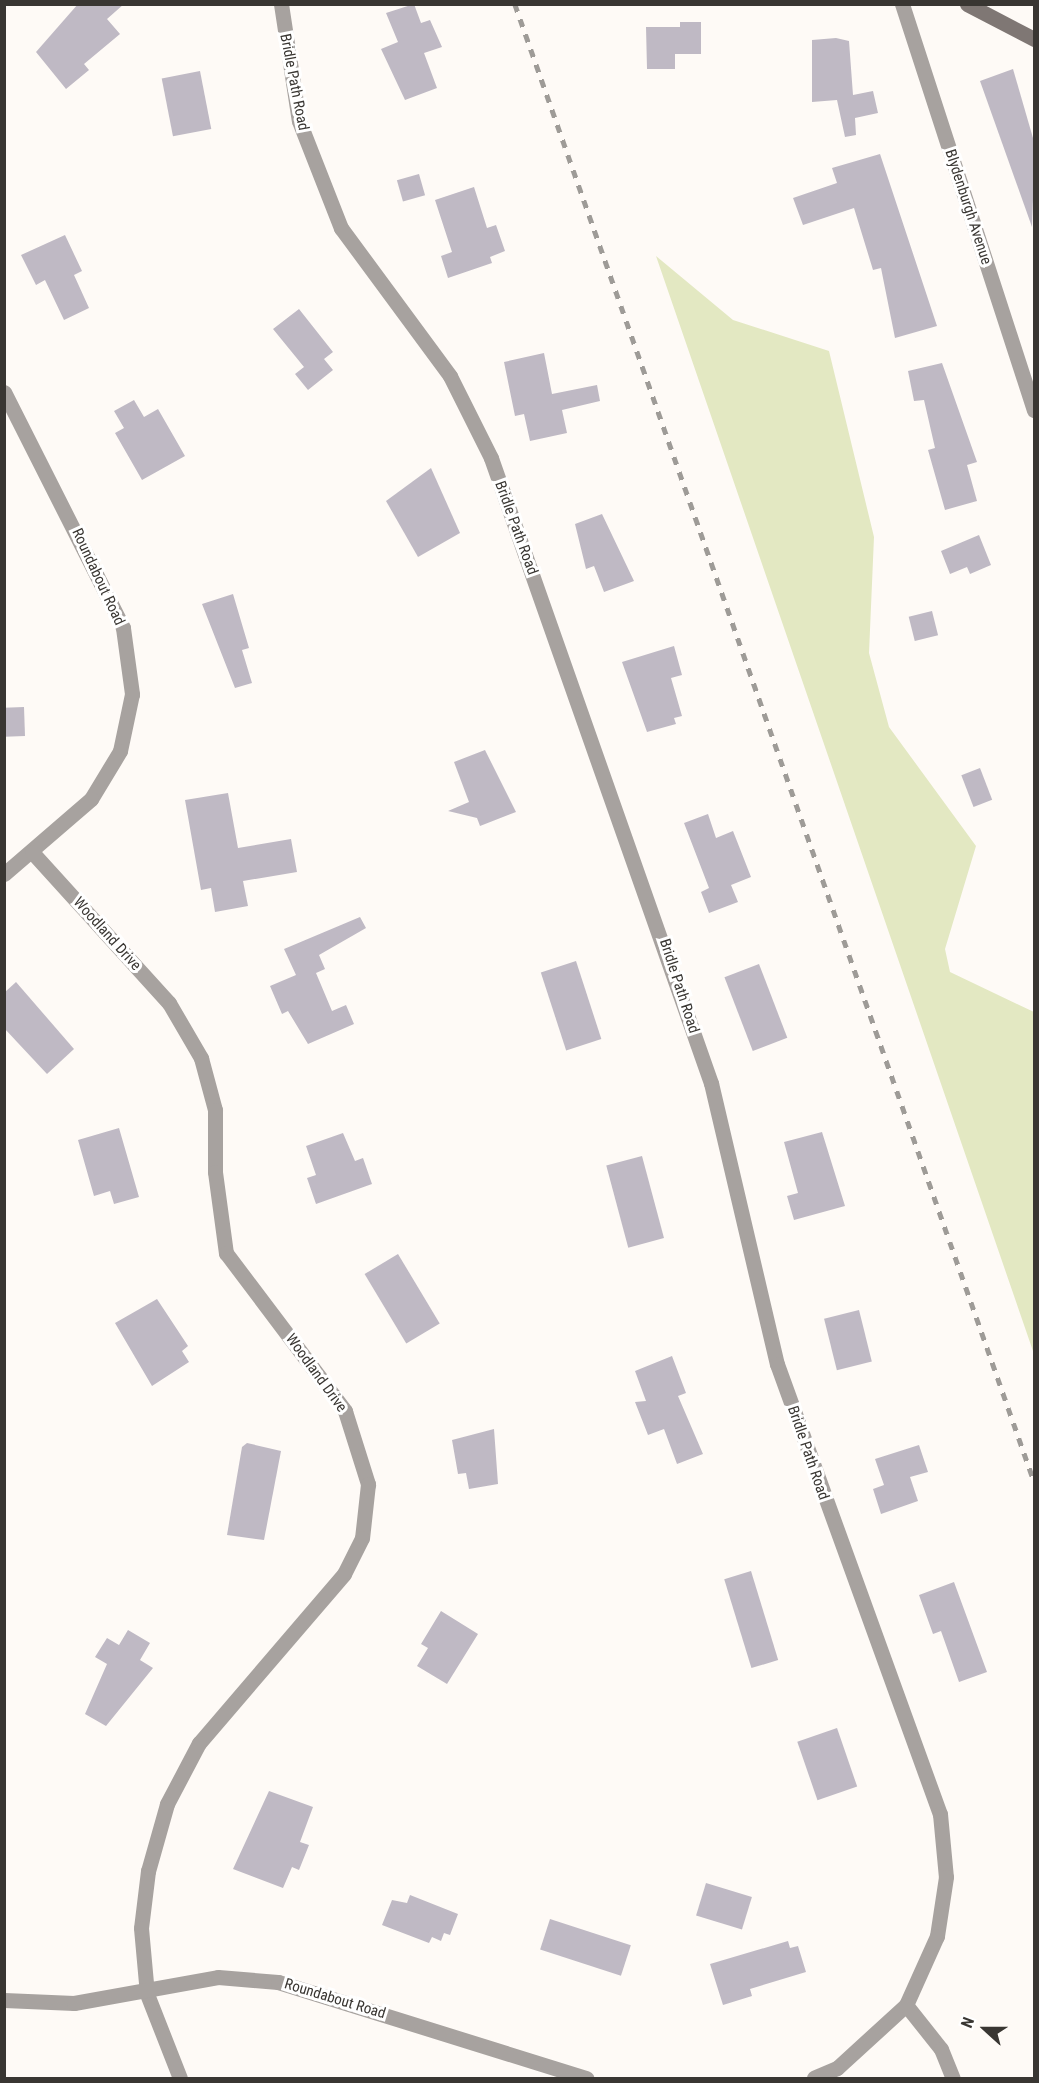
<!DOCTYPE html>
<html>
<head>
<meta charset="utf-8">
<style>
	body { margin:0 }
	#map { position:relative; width:1039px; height:2083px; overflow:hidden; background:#fefaf6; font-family:"Roboto Condensed",sans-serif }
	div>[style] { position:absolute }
	.green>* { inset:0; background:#e3e8c2 }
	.building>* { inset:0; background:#bfb9c4; transform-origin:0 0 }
	.street>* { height:15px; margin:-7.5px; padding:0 7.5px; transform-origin:7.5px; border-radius:7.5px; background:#a7a29f }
	.secondary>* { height:15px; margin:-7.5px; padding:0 7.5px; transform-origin:7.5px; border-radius:7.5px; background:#7f7774 }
	.rail>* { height:4.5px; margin-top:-2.25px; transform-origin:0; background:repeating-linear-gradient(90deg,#9e9b97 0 8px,transparent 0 16px) }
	span { translate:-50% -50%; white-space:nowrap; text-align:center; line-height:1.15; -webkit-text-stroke:6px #fff; paint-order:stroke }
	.street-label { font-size:15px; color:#393632 }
	.frame { position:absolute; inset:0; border:6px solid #393632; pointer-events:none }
	.north { position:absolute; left:955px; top:1999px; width:60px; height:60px; -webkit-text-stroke:4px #fff; paint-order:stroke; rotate:291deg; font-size:16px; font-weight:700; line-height:24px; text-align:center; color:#393632 }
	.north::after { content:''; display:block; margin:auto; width:21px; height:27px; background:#393632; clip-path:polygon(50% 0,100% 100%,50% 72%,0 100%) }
</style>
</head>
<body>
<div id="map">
	<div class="green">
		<div style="clip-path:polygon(656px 256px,733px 320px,829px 351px,874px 537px,869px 653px,889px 727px,976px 846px,945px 949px,950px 972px,1034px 1012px,1034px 1354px)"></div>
	</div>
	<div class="building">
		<div style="clip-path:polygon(78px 4px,124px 4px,107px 19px,120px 34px,84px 64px,89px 70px,66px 89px,36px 52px)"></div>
		<div style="clip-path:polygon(414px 4px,421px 23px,430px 20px,442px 47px,424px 53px,437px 88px,405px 100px,381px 49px,398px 42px,386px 13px)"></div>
		<div style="clip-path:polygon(680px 22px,701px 22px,701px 54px,675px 54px,675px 69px,647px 69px,646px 27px,680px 27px)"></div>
		<div style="clip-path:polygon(836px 38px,849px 41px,853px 95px,873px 91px,878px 113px,855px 118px,856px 135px,845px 137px,837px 100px,812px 102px,812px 40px)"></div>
		<div style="clip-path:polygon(1013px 69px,1035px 145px,1032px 227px,980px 81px)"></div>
		<div style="left:200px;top:71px;width:59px;height:39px;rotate:79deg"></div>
		<div style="clip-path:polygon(880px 154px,937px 326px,895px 338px,881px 268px,873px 270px,854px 208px,803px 225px,793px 198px,837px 183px,832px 168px)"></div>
		<div style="left:419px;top:174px;width:22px;height:23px;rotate:74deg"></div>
		<div style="clip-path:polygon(474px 187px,487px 228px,496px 225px,505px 251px,490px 257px,492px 263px,448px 278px,441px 256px,452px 252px,435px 200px)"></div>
		<div style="clip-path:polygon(65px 235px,82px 271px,74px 275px,89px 308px,64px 320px,45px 280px,36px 285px,21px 255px)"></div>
		<div style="clip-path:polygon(299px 309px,333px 352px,324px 359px,333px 370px,308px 390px,295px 374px,304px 367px,273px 329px)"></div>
		<div style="clip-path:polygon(544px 353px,552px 394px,597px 385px,600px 401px,562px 410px,567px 433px,530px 441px,524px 414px,515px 416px,504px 362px)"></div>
		<div style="clip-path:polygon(942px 363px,977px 462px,967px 465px,977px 501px,945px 510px,928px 450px,935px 448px,924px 400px,914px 401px,908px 371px)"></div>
		<div style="clip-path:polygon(134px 400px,144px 417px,158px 409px,185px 456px,142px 480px,115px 433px,124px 428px,114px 411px)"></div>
		<div style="clip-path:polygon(431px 468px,460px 533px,418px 557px,386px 501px)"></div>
		<div style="clip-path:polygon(602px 514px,634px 581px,604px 592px,594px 566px,586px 569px,575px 524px)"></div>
		<div style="clip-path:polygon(979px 535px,991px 565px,970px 574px,967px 567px,950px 574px,941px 551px)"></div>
		<div style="clip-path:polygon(233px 594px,249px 648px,242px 650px,252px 683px,235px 688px,202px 604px)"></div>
		<div style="left:932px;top:611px;width:25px;height:24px;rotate:76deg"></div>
		<div style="clip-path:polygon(674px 646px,682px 675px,671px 678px,682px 716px,674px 718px,676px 724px,647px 732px,622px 662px)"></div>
		<div style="left:24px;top:707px;width:29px;height:20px;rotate:88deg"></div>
		<div style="clip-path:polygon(485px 750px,516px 812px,480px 826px,477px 818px,448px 811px,469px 802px,454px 762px)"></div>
		<div style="left:980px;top:768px;width:34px;height:20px;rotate:69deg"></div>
		<div style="clip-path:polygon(228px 793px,238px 848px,291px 839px,297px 872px,243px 881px,248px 906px,215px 912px,211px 888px,201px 890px,185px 800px)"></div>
		<div style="clip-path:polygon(708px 814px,716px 838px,733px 831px,751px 877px,731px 885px,738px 902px,709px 913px,701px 892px,709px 888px,684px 823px)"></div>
		<div style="clip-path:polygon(360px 917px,366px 928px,319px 955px,325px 969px,316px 973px,332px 1011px,346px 1005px,354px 1024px,308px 1044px,288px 1011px,282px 1014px,270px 986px,296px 975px,284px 949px)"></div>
		<div style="left:576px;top:961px;width:82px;height:37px;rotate:72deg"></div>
		<div style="left:759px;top:964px;width:79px;height:37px;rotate:69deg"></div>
		<div style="clip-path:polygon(16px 982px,74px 1049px,47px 1074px,4px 1028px,4px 993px)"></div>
		<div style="clip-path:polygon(119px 1128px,139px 1197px,114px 1204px,110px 1191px,94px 1196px,78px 1140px)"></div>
		<div style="clip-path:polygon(822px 1132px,845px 1206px,794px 1220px,787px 1196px,798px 1193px,784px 1142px)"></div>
		<div style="clip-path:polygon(343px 1133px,355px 1161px,363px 1158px,372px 1184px,316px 1204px,307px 1178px,316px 1175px,306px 1146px)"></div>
		<div style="left:642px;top:1156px;width:85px;height:37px;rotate:75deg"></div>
		<div style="left:398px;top:1254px;width:81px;height:39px;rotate:59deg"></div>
		<div style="clip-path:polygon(157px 1299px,188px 1346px,182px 1351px,189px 1362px,152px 1386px,115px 1323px)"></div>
		<div style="left:859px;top:1310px;width:53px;height:36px;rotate:76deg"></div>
		<div style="clip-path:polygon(672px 1356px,686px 1393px,678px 1396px,703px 1454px,677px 1464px,664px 1429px,648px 1435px,635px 1402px,646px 1401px,635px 1371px)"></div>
		<div style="clip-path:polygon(494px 1429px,498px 1484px,469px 1489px,466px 1473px,458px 1474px,452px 1440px)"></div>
		<div style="clip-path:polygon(247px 1443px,281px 1451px,264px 1540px,227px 1535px,242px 1447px)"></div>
		<div style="clip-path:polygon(919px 1445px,928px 1472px,910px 1477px,918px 1501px,881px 1514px,873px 1489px,884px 1485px,875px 1459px)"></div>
		<div style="left:751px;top:1571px;width:93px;height:28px;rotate:73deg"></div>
		<div style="clip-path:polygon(954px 1582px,987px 1672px,959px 1682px,941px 1631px,933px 1634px,919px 1595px)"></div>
		<div style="clip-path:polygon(441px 1611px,478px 1634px,447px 1684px,417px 1666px,428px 1648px,421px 1644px)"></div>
		<div style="clip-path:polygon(128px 1630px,150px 1643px,140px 1660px,153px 1668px,106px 1726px,85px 1714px,107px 1664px,95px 1657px,107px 1638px,119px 1645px)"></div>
		<div style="left:837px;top:1728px;width:62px;height:42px;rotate:71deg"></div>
		<div style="clip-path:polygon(269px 1791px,313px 1807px,300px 1842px,309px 1845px,299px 1870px,292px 1867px,283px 1888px,233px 1869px)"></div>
		<div style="left:706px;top:1883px;width:48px;height:34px;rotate:17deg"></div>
		<div style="clip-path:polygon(410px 1895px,458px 1914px,450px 1935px,444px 1933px,441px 1941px,432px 1937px,429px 1943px,382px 1925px,392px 1900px,407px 1903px)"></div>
		<div style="left:550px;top:1919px;width:85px;height:32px;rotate:18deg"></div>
		<div style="clip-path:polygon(788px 1941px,790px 1948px,798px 1946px,806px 1972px,750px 1989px,752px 1996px,723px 2005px,710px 1964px)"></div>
	</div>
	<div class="street">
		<div style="left:281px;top:4px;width:118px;rotate:81.3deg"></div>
		<div style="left:299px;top:121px;width:115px;rotate:68.6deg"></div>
		<div style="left:341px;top:228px;width:184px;rotate:53.6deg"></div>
		<div style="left:450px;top:376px;width:92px;rotate:63.4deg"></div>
		<div style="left:491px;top:458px;width:663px;rotate:70.61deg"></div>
		<div style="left:711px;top:1083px;width:289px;rotate:76.8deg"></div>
		<div style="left:777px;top:1364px;width:479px;rotate:70.1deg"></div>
		<div style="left:940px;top:1814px;width:63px;rotate:84.6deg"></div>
		<div style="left:946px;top:1877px;width:60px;rotate:98.7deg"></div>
		<div style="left:937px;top:1936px;width:76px;rotate:114.2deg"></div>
		<div style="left:906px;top:2005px;width:93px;rotate:137.6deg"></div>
		<div style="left:837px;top:2068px;width:25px;rotate:157deg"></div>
		<div style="left:902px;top:4px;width:427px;rotate:72deg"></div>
		<div style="left:4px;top:392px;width:264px;rotate:63.2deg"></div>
		<div style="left:123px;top:628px;width:67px;rotate:82.2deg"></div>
		<div style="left:132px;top:694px;width:58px;rotate:101.9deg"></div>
		<div style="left:120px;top:751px;width:56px;rotate:121.1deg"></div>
		<div style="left:91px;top:799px;width:115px;rotate:139.2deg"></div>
		<div style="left:32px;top:852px;width:204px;rotate:47.8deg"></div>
		<div style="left:169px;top:1003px;width:64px;rotate:59.8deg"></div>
		<div style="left:201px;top:1058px;width:54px;rotate:74.9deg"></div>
		<div style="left:215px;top:1110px;width:62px;rotate:90deg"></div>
		<div style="left:215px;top:1172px;width:82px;rotate:82.3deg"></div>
		<div style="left:226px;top:1253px;width:198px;rotate:53deg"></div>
		<div style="left:345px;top:1411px;width:77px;rotate:72.5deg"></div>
		<div style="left:368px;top:1484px;width:54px;rotate:96.3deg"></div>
		<div style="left:362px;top:1538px;width:40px;rotate:116.6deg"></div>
		<div style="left:344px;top:1574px;width:223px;rotate:130.6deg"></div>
		<div style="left:199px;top:1743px;width:69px;rotate:117.7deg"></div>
		<div style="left:167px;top:1804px;width:70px;rotate:105.8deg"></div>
		<div style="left:148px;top:1871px;width:57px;rotate:97deg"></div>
		<div style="left:141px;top:1928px;width:66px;rotate:84.8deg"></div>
		<div style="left:147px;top:1994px;width:90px;rotate:68.6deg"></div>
		<div style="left:4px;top:2000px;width:70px;rotate:2.5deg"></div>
		<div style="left:74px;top:2003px;width:146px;rotate:-10.2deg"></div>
		<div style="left:218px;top:1977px;width:60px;rotate:4.8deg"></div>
		<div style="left:278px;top:1982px;width:323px;rotate:17.3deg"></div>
		<div style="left:906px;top:2005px;width:56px;rotate:51.5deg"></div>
		<div style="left:941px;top:2049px;width:31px;rotate:68deg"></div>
	</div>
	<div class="secondary">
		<div style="left:967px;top:4px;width:76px;rotate:27.6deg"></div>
	</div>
	<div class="rail">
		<div style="left:515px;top:4px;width:1566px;rotate:70.64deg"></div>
	</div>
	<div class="street-label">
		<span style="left:294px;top:82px;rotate:79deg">Bridle Path Road</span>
		<span style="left:968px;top:207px;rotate:72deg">Blydenburgh Avenue</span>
		<span style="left:516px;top:528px;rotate:70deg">Bridle Path Road</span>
		<span style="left:98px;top:577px;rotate:65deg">Roundabout Road</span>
		<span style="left:107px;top:934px;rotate:48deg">Woodland Drive</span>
		<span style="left:679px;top:986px;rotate:72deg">Bridle Path Road</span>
		<span style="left:316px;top:1373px;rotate:54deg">Woodland Drive</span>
		<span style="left:808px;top:1453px;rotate:71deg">Bridle Path Road</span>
		<span style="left:335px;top:1999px;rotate:17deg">Roundabout Road</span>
	</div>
	<div class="frame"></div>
	<div class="north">N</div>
</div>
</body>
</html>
